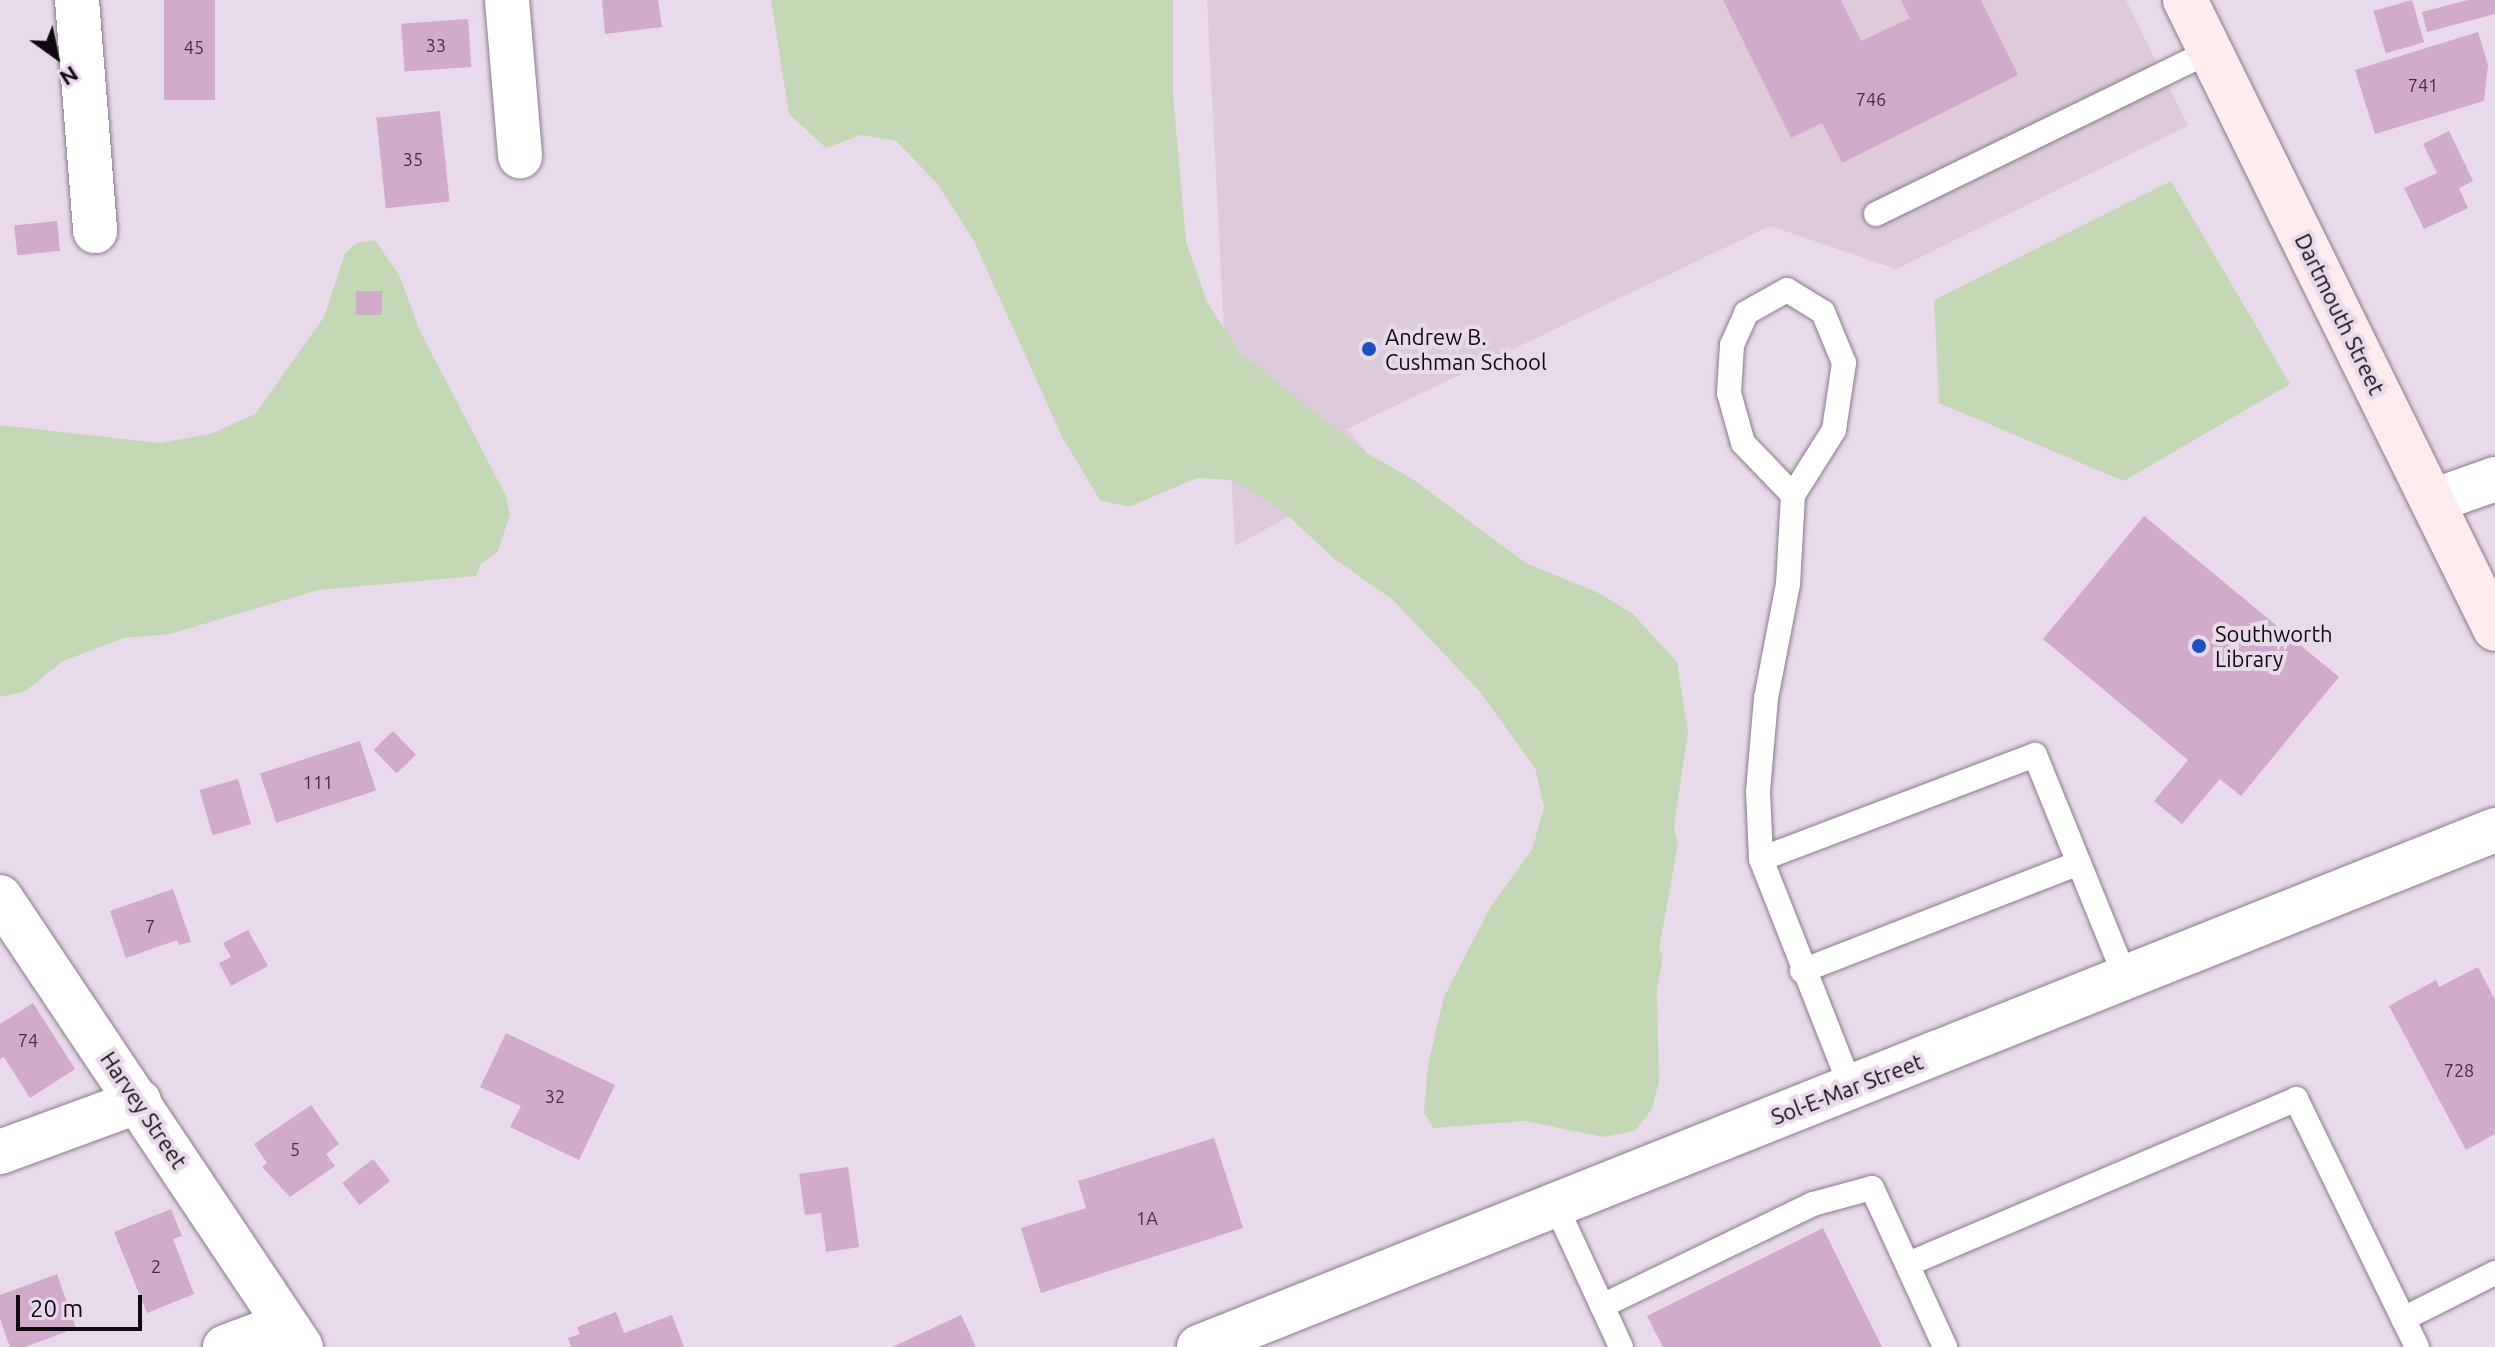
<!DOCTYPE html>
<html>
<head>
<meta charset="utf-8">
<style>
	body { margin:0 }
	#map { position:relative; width:2495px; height:1347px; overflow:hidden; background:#e8daea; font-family:Ubuntu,sans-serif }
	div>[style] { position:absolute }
	.education>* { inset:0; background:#ddcbdb }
	.green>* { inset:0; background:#c5d8b5 }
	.building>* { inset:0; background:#d0abca; transform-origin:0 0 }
	.roads { filter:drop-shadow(0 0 2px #887b8a) drop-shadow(0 0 2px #887b8a) }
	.service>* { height:24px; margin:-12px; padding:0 12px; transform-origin:12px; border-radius:12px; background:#fff }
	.minor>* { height:44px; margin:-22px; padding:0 22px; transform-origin:22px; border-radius:22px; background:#fff }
	.secondary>* { height:44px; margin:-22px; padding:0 22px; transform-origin:22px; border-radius:22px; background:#fdebee }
	.dots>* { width:22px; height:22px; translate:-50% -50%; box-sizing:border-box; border:4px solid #e8daea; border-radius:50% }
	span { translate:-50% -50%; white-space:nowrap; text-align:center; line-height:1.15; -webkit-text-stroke:8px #e8daea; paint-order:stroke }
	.number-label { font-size:18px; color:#3f323e }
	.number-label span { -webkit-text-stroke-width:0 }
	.street-label { font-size:22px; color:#0f0a0f }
	.poi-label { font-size:22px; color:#0f0a0f }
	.left { translate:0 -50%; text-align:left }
	.north { position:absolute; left:16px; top:16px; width:80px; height:80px; -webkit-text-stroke:6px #e8daea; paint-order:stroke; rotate:147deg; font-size:22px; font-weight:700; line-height:32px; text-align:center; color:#0f0a0f }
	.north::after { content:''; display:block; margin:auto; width:28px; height:36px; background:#0f0a0f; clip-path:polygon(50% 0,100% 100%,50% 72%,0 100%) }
	.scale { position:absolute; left:16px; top:1295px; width:126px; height:36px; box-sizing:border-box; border:4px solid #0f0a0f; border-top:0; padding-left:10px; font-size:24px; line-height:28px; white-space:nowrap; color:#0f0a0f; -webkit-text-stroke:6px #e8daea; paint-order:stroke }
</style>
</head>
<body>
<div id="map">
	<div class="education">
		<div style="clip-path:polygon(1207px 0,2126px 0,2188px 126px,1896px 269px,1770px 226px,1347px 429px,1379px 467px,1235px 546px)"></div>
	</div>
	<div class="green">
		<div style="clip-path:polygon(771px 0,1173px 0,1173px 95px,1186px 242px,1207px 302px,1239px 352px,1368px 454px,1411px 478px,1526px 563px,1601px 594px,1633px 614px,1677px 662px,1688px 732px,1674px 826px,1678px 844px,1659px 949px,1663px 956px,1657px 989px,1659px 1081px,1652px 1109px,1635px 1131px,1603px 1137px,1526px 1121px,1433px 1128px,1424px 1113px,1428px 1065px,1444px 997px,1491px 906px,1532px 850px,1544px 807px,1535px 768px,1480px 692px,1393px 600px,1332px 557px,1282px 510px,1232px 480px,1197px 478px,1129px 507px,1100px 500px,1062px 437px,974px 241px,937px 183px,896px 141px,861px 135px,826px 148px,789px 114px)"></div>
		<div style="clip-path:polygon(2171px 181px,2290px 384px,2124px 481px,1939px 403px,1934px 300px)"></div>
		<div style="clip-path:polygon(375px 240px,399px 275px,420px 331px,506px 496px,510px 514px,498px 551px,481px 564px,476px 576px,318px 590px,170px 634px,124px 638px,63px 661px,24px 692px,0 697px,0 425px,160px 443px,210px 434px,255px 414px,324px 317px,345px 253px,357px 243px)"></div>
	</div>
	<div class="building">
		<div style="left:164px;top:0;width:51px;height:100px"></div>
		<div style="clip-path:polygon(602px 0,658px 0,662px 27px,605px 34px)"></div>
		<div style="clip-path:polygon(1723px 0,1841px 0,1861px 41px,1910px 18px,1901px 0,1981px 0,2018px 75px,1842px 163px,1822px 123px,1791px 138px)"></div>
		<div style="left:2412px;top:0;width:44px;height:40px;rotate:74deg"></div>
		<div style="clip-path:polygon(2468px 0,2495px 0,2495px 14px,2427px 32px,2422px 12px)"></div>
		<div style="left:468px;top:19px;width:48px;height:67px;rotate:86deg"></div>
		<div style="clip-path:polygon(2478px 32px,2488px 65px,2484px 101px,2375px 134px,2355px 70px)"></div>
		<div style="left:440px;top:111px;width:91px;height:64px;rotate:84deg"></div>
		<div style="clip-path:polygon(2449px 131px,2473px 181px,2459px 188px,2468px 208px,2424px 229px,2404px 188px,2437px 173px,2423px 144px)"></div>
		<div style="left:57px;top:221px;width:30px;height:43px;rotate:84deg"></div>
		<div style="left:356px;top:291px;width:26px;height:24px"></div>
		<div style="clip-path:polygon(2144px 516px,2339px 677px,2241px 796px,2220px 779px,2182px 824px,2154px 801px,2188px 760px,2043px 639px)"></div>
		<div style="left:393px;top:731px;width:33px;height:27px;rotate:46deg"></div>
		<div style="left:360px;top:741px;width:52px;height:105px;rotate:72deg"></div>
		<div style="left:238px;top:779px;width:47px;height:40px;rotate:74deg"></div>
		<div style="clip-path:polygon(173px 889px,191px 942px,179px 945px,177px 940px,126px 958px,110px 911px)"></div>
		<div style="clip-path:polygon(248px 930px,268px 966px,231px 986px,219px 963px,231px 957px,223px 943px)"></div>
		<div style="clip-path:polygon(2478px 967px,2495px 1000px,2495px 1134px,2466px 1150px,2389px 1006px,2436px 980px,2439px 987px)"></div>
		<div style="clip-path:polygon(33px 1003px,75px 1069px,30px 1098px,4px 1057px,0 1059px,0 1024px)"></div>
		<div style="clip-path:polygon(506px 1033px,615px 1085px,579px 1160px,510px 1127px,521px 1106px,480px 1087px)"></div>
		<div style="clip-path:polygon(311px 1105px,339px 1144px,326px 1154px,335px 1166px,290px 1197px,262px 1167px,267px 1163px,254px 1144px)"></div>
		<div style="clip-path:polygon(1214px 1138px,1243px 1228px,1041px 1293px,1021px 1228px,1086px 1208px,1078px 1181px)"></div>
		<div style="left:373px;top:1159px;width:28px;height:39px;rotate:52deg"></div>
		<div style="clip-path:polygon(848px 1167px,859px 1247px,826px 1252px,821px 1213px,805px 1215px,799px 1174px)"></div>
		<div style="clip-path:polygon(171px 1209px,182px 1236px,173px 1239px,194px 1294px,147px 1313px,114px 1232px)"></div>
		<div style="clip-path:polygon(1823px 1228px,1882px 1347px,1663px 1347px,1647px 1316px)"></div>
		<div style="clip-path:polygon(57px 1274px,76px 1328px,25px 1347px,10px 1347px,0 1319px,0 1295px)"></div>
		<div style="clip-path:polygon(616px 1312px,624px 1333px,672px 1315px,684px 1347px,571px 1347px,568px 1338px,580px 1334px,577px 1327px)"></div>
		<div style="clip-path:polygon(961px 1315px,976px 1347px,892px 1347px)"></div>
	</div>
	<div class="roads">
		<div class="service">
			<div style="left:1876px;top:214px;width:372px;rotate:-26deg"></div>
			<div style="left:1793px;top:495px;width:72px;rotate:-133.9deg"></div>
			<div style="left:1743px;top:443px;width:52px;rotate:-105.6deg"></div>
			<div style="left:1729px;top:393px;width:48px;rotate:-86.4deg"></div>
			<div style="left:1732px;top:345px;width:35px;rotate:-66deg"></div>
			<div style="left:1746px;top:313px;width:47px;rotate:-29.3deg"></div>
			<div style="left:1787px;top:290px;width:42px;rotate:31.4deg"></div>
			<div style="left:1823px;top:312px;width:55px;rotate:67.6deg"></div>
			<div style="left:1844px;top:363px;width:68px;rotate:98.5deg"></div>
			<div style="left:1834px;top:430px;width:77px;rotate:122.2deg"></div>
			<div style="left:1793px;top:495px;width:89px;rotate:93.2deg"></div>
			<div style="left:1788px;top:584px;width:116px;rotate:100.9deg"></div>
			<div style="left:1766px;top:698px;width:94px;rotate:94.9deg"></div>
			<div style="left:1758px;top:792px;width:67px;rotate:87.4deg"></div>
			<div style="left:1761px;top:859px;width:245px;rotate:68.5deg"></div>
			<div style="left:1761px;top:859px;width:293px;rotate:-20.8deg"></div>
			<div style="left:2035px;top:755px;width:242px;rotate:67.9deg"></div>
			<div style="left:1802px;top:971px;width:297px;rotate:-21.3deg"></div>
			<div style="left:1555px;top:1204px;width:157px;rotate:65.2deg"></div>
			<div style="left:1908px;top:1264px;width:422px;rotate:-23deg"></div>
			<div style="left:2296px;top:1099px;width:276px;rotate:64deg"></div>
			<div style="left:1602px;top:1306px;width:234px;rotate:-25.8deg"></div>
			<div style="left:1813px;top:1204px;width:61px;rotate:-15.2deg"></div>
			<div style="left:1872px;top:1188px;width:175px;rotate:65.3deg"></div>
			<div style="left:2403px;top:1319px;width:103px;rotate:-26.6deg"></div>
		</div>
		<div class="minor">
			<div style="left:77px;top:0;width:232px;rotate:85.5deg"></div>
			<div style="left:507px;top:0;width:157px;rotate:85.2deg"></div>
			<div style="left:2433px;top:501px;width:66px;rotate:-19.5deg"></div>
			<div style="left:0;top:897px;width:541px;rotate:56.22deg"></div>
			<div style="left:0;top:1152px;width:148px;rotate:-20.1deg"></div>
			<div style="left:225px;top:1347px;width:63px;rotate:-20.4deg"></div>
			<div style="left:1199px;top:1347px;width:1395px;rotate:-21.75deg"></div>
		</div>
		<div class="secondary">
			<div style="left:2185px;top:0;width:701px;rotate:63.76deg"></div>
		</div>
	</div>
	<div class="dots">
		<div style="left:1369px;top:349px;background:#1a52be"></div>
		<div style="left:2199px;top:646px;background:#1a52be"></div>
	</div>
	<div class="number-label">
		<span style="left:436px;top:45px">33</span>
		<span style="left:194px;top:47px">45</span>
		<span style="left:2423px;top:85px">741</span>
		<span style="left:1871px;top:99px">746</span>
		<span style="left:413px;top:159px">35</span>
		<span style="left:318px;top:782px">111</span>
		<span style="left:150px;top:926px">7</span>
		<span style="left:28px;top:1040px">74</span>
		<span style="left:2459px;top:1070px">728</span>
		<span style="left:555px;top:1096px">32</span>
		<span style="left:295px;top:1149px">5</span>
		<span style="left:1147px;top:1218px">1A</span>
		<span style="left:156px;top:1266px">2</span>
	</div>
	<div class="street-label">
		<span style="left:2340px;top:314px;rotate:64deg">Dartmouth Street</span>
		<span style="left:1847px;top:1089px;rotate:-21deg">Sol-E-Mar Street</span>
		<span style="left:144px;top:1110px;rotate:56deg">Harvey Street</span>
	</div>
	<div class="poi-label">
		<span class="left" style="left:1385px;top:349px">Andrew B.<br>Cushman School</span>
		<span class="left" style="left:2215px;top:646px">Southworth<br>Library</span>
	</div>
	<div class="north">N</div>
	<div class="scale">20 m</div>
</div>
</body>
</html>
